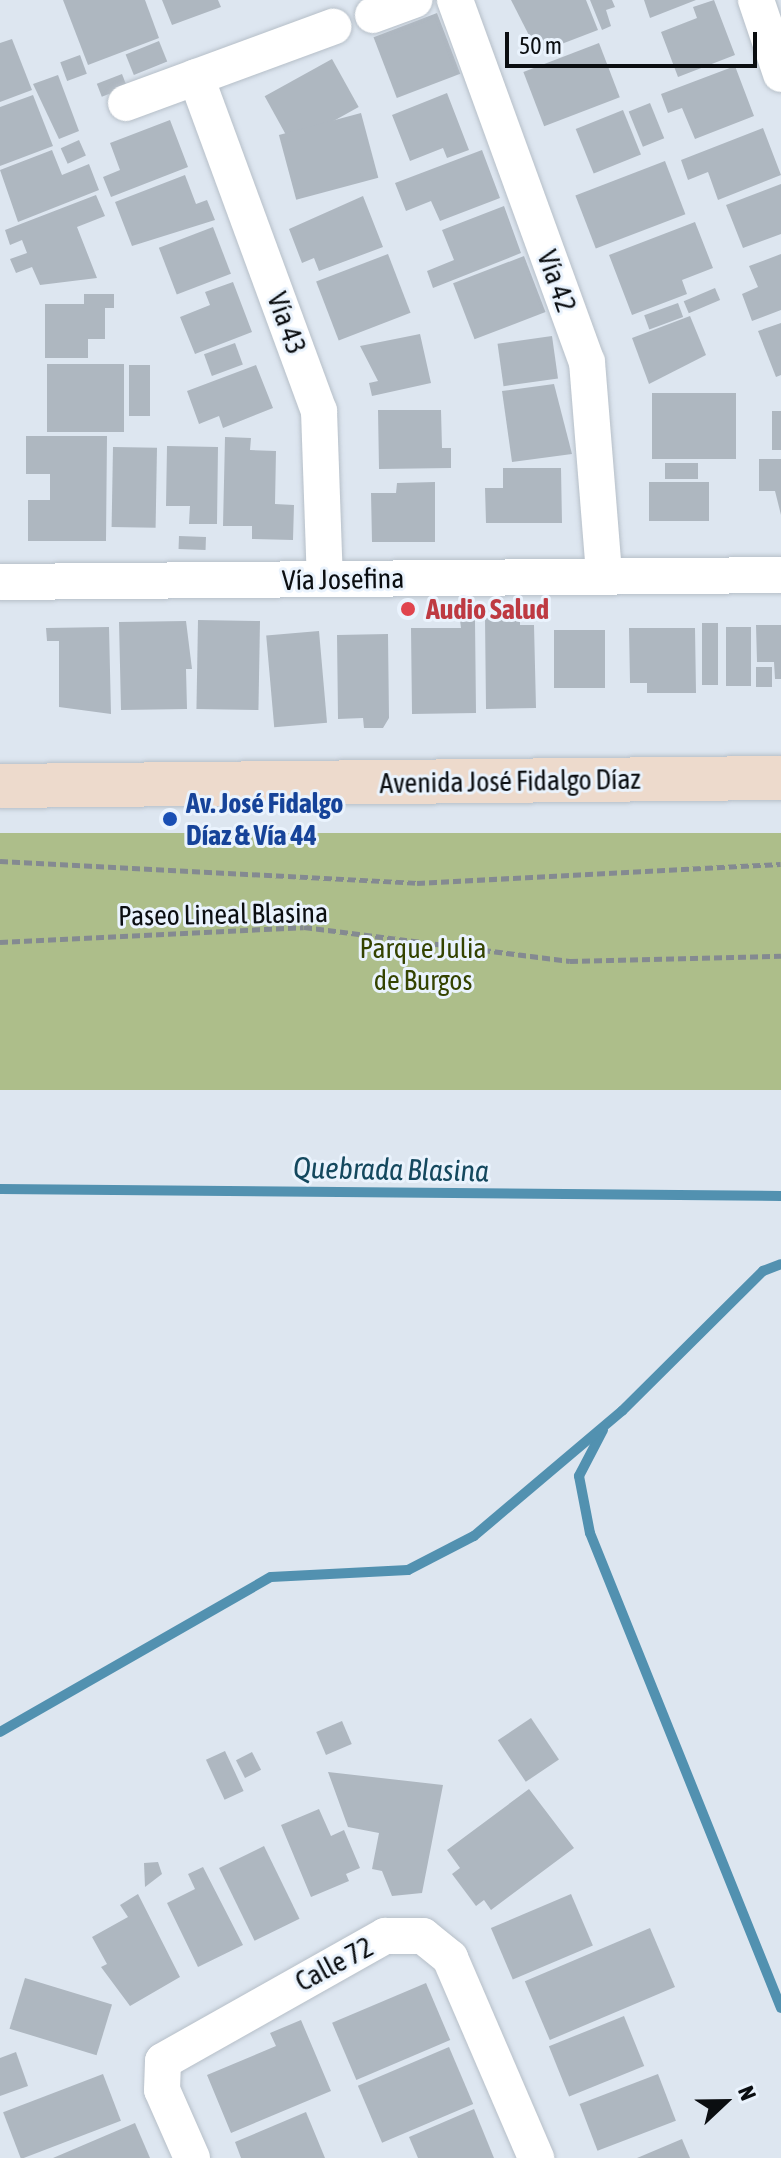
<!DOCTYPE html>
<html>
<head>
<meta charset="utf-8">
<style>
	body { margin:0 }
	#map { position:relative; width:781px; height:2158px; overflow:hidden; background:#dde6f0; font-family:"Asap Condensed",sans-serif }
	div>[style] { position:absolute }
	.green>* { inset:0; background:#adbe8a; transform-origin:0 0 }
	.stream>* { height:10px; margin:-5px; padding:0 5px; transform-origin:5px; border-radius:5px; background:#5291b0 }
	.building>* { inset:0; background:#aeb7c0; transform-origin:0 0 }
	.path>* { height:5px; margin-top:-2.5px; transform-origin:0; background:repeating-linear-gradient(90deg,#848a91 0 8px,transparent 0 12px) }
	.roads { filter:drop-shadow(0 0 2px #b6bfc8) drop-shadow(0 0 2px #b6bfc8) }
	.street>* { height:36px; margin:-18px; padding:0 18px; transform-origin:18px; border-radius:18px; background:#fff }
	.secondary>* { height:44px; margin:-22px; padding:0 22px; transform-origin:22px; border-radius:22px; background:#eddacc }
	.dots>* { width:22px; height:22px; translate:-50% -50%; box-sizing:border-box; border:4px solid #eaf3fd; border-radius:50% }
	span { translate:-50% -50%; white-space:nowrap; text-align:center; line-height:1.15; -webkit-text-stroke:6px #eaf3fd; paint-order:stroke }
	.street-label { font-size:28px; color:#0b0e11 }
	.health-label { font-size:28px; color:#be3a42; font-weight:700 }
	.left { translate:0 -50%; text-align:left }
	.transit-label { font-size:28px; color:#164399; font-weight:700 }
	.park-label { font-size:28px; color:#344300 }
	.water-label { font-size:30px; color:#14485e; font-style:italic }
	.north { position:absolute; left:685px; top:2062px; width:80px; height:80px; -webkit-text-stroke:6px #eaf3fd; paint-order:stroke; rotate:68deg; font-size:22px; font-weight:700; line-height:32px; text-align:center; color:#0b0e11 }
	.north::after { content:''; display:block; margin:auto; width:28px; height:36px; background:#0b0e11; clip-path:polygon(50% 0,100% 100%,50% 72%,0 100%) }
	.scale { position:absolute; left:505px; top:32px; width:252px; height:36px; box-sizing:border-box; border:4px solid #0b0e11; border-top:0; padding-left:10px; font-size:24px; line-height:28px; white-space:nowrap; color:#0b0e11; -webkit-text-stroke:6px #eaf3fd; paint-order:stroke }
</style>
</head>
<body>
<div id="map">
	<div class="green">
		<div style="left:781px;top:833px;width:257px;height:781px;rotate:90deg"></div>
	</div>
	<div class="stream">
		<div style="left:0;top:1189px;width:781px;rotate:0.51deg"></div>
		<div style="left:603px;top:1430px;width:52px;rotate:117.6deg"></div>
		<div style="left:579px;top:1476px;width:58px;rotate:79.1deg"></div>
		<div style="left:590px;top:1533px;width:512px;rotate:68.09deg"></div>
		<div style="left:0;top:1732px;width:312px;rotate:-29.8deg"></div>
		<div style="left:271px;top:1577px;width:137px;rotate:-2.9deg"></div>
		<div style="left:408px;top:1570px;width:74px;rotate:-27.3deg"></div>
		<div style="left:474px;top:1536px;width:194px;rotate:-40.2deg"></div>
		<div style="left:622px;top:1411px;width:199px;rotate:-44.8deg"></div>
		<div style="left:763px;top:1271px;width:19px;rotate:-21deg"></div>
	</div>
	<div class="building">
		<div style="clip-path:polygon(63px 0,145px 0,159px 38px,88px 65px)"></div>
		<div style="clip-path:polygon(162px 0,218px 0,221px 7px,172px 25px)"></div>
		<div style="clip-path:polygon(511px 0,586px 0,598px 30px,538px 53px)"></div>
		<div style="clip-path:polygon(590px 0,612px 0,615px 7px,606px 10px,611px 26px,602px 30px)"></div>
		<div style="clip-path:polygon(644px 0,696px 0,650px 18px)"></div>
		<div style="clip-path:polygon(714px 0,735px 55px,678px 77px,661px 32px,697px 18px,693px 7px)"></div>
		<div style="left:437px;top:13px;width:65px;height:68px;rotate:69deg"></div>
		<div style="clip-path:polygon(12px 39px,32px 90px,0 102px,0 43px)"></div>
		<div style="left:159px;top:41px;width:22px;height:36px;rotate:68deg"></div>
		<div style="left:599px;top:43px;width:58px;height:81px;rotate:69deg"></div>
		<div style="left:80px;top:55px;width:20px;height:21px;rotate:70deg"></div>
		<div style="left:332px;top:59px;width:55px;height:77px;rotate:61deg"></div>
		<div style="clip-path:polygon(735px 66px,754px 116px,695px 139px,682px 108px,668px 113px,661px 94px)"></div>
		<div style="left:122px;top:74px;width:14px;height:27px;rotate:69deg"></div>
		<div style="clip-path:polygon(58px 75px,79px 131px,59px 139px,33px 84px)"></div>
		<div style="clip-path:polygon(447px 93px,469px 150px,447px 158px,443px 148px,410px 161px,392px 115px)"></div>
		<div style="clip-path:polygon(33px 95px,53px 146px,0 166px,0 107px)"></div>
		<div style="left:650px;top:103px;width:38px;height:23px;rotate:68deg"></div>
		<div style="left:623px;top:110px;width:48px;height:51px;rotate:68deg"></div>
		<div style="left:361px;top:113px;width:67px;height:85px;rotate:75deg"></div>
		<div style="clip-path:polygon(170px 120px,188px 167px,111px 197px,103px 177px,120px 170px,110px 143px)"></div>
		<div style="clip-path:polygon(763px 128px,781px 175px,718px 200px,708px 172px,688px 180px,681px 160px)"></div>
		<div style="left:79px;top:140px;width:17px;height:20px;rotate:66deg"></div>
		<div style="clip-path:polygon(52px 150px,62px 175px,89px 164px,99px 190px,18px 222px,0 170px)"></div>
		<div style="clip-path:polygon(482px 150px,500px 198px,440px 221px,431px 201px,406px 211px,395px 183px)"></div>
		<div style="left:665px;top:161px;width:57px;height:96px;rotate:69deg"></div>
		<div style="clip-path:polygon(185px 175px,196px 204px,207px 200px,215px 220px,132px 246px,115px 202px)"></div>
		<div style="clip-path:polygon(781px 184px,781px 234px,743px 248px,726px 205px)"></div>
		<div style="clip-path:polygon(96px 195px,105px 216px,77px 227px,97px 278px,40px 285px,32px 267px,16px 273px,10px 259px,27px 253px,22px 240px,10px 245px,5px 230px)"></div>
		<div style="clip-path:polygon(363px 196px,383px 247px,319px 271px,314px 258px,302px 263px,289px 229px)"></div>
		<div style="clip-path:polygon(504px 206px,521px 253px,433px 288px,427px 271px,454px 260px,442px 230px)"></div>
		<div style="clip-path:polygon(695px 222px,713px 268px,682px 280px,687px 294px,632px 315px,609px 255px)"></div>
		<div style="left:213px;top:227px;width:50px;height:58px;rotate:69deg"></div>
		<div style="left:388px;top:254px;width:63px;height:77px;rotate:69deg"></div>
		<div style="clip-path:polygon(781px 254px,781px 310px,752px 321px,742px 294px,758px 287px,749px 266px)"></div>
		<div style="left:524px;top:256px;width:60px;height:76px;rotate:69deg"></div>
		<div style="clip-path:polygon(233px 282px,252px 332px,195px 354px,180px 317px,210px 305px,205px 292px)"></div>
		<div style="left:715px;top:288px;width:13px;height:34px;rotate:67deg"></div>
		<div style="clip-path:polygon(84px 294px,114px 294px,114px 308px,105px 308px,105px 339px,88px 339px,88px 358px,45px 358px,45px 304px,84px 304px)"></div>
		<div style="left:678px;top:303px;width:15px;height:36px;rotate:70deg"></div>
		<div style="clip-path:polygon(690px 316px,706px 355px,649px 384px,632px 338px)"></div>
		<div style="clip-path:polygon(781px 323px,781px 375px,776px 377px,758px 331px)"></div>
		<div style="clip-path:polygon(420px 334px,431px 383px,372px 396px,369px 383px,378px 381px,360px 346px)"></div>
		<div style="left:552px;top:336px;width:43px;height:55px;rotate:82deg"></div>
		<div style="left:235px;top:343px;width:23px;height:33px;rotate:70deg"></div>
		<div style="left:47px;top:364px;width:77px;height:68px"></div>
		<div style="left:129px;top:365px;width:21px;height:51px"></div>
		<div style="clip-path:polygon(256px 365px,273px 408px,223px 428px,219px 416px,199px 424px,187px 391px)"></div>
		<div style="clip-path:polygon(554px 384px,572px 454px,512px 462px,502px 391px)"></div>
		<div style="left:652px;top:393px;width:84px;height:66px"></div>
		<div style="clip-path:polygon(378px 410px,441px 410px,442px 448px,451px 448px,451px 468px,379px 469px)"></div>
		<div style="left:772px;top:411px;width:9px;height:39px"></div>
		<div style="clip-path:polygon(26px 436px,107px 436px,106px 541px,28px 541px,28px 500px,50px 500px,50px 474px,26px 474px)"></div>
		<div style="clip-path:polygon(225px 437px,251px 438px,250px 450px,276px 451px,275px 504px,294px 505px,293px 540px,252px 539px,252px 526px,223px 526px)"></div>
		<div style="clip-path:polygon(167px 446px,218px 447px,217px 524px,189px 524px,190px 506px,166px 506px)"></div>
		<div style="left:113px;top:447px;width:44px;height:80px;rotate:1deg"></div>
		<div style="clip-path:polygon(759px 459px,781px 459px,781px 515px,775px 491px,759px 491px)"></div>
		<div style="left:665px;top:463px;width:33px;height:16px"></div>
		<div style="clip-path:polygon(503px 468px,561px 468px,562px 523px,486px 523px,485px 488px,503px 488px)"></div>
		<div style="clip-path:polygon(435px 482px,435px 542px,372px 542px,371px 493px,396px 493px,397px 483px)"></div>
		<div style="left:649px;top:482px;width:60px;height:39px"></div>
		<div style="left:179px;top:536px;width:27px;height:13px;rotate:2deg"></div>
		<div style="clip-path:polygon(520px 617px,520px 625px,534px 625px,536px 708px,486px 709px,485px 618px)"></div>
		<div style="left:198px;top:620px;width:62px;height:89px;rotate:1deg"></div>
		<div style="clip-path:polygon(460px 620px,475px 620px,476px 713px,412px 714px,411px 628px,461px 628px)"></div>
		<div style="clip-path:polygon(186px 621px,192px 669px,186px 669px,187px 709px,121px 710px,119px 622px)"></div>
		<div style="left:702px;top:623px;width:16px;height:62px"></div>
		<div style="clip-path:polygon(756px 625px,781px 625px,781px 679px,775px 679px,774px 662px,757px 662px)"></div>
		<div style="clip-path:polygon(109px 627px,111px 714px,59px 707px,59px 641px,47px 641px,46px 628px)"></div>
		<div style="left:726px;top:627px;width:25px;height:59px"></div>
		<div style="clip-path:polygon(629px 628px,695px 628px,696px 693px,647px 693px,647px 683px,630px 683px)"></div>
		<div style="left:554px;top:630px;width:51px;height:58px"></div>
		<div style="left:319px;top:631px;width:92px;height:53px;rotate:85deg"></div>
		<div style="clip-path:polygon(388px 634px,389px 718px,383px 728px,364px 728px,363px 718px,338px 719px,337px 635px)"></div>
		<div style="left:772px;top:667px;width:20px;height:16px;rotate:90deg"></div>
		<div style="left:531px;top:1718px;width:50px;height:40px;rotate:56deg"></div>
		<div style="left:342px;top:1721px;width:25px;height:28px;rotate:67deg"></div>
		<div style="left:225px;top:1751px;width:44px;height:21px;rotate:65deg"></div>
		<div style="left:252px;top:1752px;width:20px;height:18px;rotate:63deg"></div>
		<div style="clip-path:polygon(328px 1772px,443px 1785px,422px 1893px,392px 1896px,382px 1871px,372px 1869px,379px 1833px,348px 1827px)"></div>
		<div style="clip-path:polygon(529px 1789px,574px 1848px,491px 1910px,484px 1900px,476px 1906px,452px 1874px,460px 1868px,447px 1850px)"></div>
		<div style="clip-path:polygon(319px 1809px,331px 1836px,344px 1830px,360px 1868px,346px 1874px,349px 1881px,311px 1897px,281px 1825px)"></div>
		<div style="left:264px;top:1846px;width:81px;height:50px;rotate:64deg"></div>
		<div style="clip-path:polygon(158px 1862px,162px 1874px,145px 1887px,144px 1863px)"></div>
		<div style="clip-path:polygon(203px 1867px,243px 1945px,198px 1967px,167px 1903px,195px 1889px,188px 1874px)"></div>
		<div style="clip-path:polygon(138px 1894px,180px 1977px,130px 2006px,101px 1967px,107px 1964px,92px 1937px,128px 1917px,120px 1905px)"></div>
		<div style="left:571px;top:1894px;width:56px;height:87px;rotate:67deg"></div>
		<div style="left:650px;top:1928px;width:64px;height:136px;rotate:67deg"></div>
		<div style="left:25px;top:1978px;width:91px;height:53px;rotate:17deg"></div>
		<div style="left:426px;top:1983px;width:62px;height:102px;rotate:67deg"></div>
		<div style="left:624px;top:2016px;width:54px;height:81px;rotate:68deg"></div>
		<div style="clip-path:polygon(301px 2020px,331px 2091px,231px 2133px,207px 2075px,276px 2046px,270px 2033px)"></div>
		<div style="left:449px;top:2047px;width:62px;height:99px;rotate:67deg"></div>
		<div style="clip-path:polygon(16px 2052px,28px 2086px,0 2096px,0 2058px)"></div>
		<div style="left:103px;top:2074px;width:50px;height:107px;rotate:69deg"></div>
		<div style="left:658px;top:2074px;width:50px;height:84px;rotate:69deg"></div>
		<div style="clip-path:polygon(474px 2109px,494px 2158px,418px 2158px,409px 2137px)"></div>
		<div style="clip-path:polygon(306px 2112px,325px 2158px,241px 2158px,235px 2142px)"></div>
		<div style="clip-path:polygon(135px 2123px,150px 2158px,53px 2158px)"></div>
		<div style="clip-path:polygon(682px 2139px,690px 2158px,637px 2158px)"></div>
	</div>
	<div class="path">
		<div style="left:0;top:861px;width:418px;rotate:3deg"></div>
		<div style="left:417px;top:883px;width:364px;rotate:-3deg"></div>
		<div style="left:0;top:942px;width:304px;rotate:-2.8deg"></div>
		<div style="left:304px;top:927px;width:268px;rotate:7.3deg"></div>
		<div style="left:570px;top:961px;width:211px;rotate:-1.4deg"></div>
	</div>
	<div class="roads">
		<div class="street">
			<div style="left:455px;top:0;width:385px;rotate:70deg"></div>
			<div style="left:587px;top:362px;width:214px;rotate:85.4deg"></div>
			<div style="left:756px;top:0;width:78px;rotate:71.3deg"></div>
			<div style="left:373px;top:15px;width:44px;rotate:-20.1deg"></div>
			<div style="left:196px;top:77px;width:356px;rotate:69.8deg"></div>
			<div style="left:319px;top:411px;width:168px;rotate:88deg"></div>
			<div style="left:126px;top:103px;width:221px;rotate:-20.2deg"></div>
			<div style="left:0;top:582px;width:781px;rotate:-0.51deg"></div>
			<div style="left:192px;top:2158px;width:74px;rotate:-113.8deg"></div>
			<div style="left:162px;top:2090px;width:29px;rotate:-88deg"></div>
			<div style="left:163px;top:2061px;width:255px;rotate:-29.4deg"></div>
			<div style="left:385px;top:1936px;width:38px"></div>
			<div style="left:423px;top:1936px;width:35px;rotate:39deg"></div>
			<div style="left:450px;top:1958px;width:218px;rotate:66.7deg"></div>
		</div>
		<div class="secondary">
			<div style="left:0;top:786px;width:781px;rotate:-0.59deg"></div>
		</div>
	</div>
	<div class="dots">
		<div style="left:408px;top:609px;background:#e0444e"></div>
		<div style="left:170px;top:819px;background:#1a4fb4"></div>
	</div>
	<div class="street-label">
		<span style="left:557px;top:281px;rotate:70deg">Vía 42</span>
		<span style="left:287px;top:323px;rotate:70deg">Vía 43</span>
		<span style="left:343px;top:579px;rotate:-1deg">Vía Josefina</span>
		<span style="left:510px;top:781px;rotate:-1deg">Avenida José Fidalgo Díaz</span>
		<span style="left:223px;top:914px;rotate:-1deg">Paseo Lineal Blasina</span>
		<span style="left:334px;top:1964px;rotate:-28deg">Calle 72</span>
	</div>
	<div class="health-label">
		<span class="left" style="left:426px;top:609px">Audio Salud</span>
	</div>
	<div class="transit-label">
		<span class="left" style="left:186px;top:819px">Av. José Fidalgo<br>Díaz &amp; Vía 44</span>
	</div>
	<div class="park-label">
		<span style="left:423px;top:964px">Parque Julia<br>de Burgos</span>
	</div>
	<div class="water-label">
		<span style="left:391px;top:1169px;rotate:1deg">Quebrada Blasina</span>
	</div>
	<div class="north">N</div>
	<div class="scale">50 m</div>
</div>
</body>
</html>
